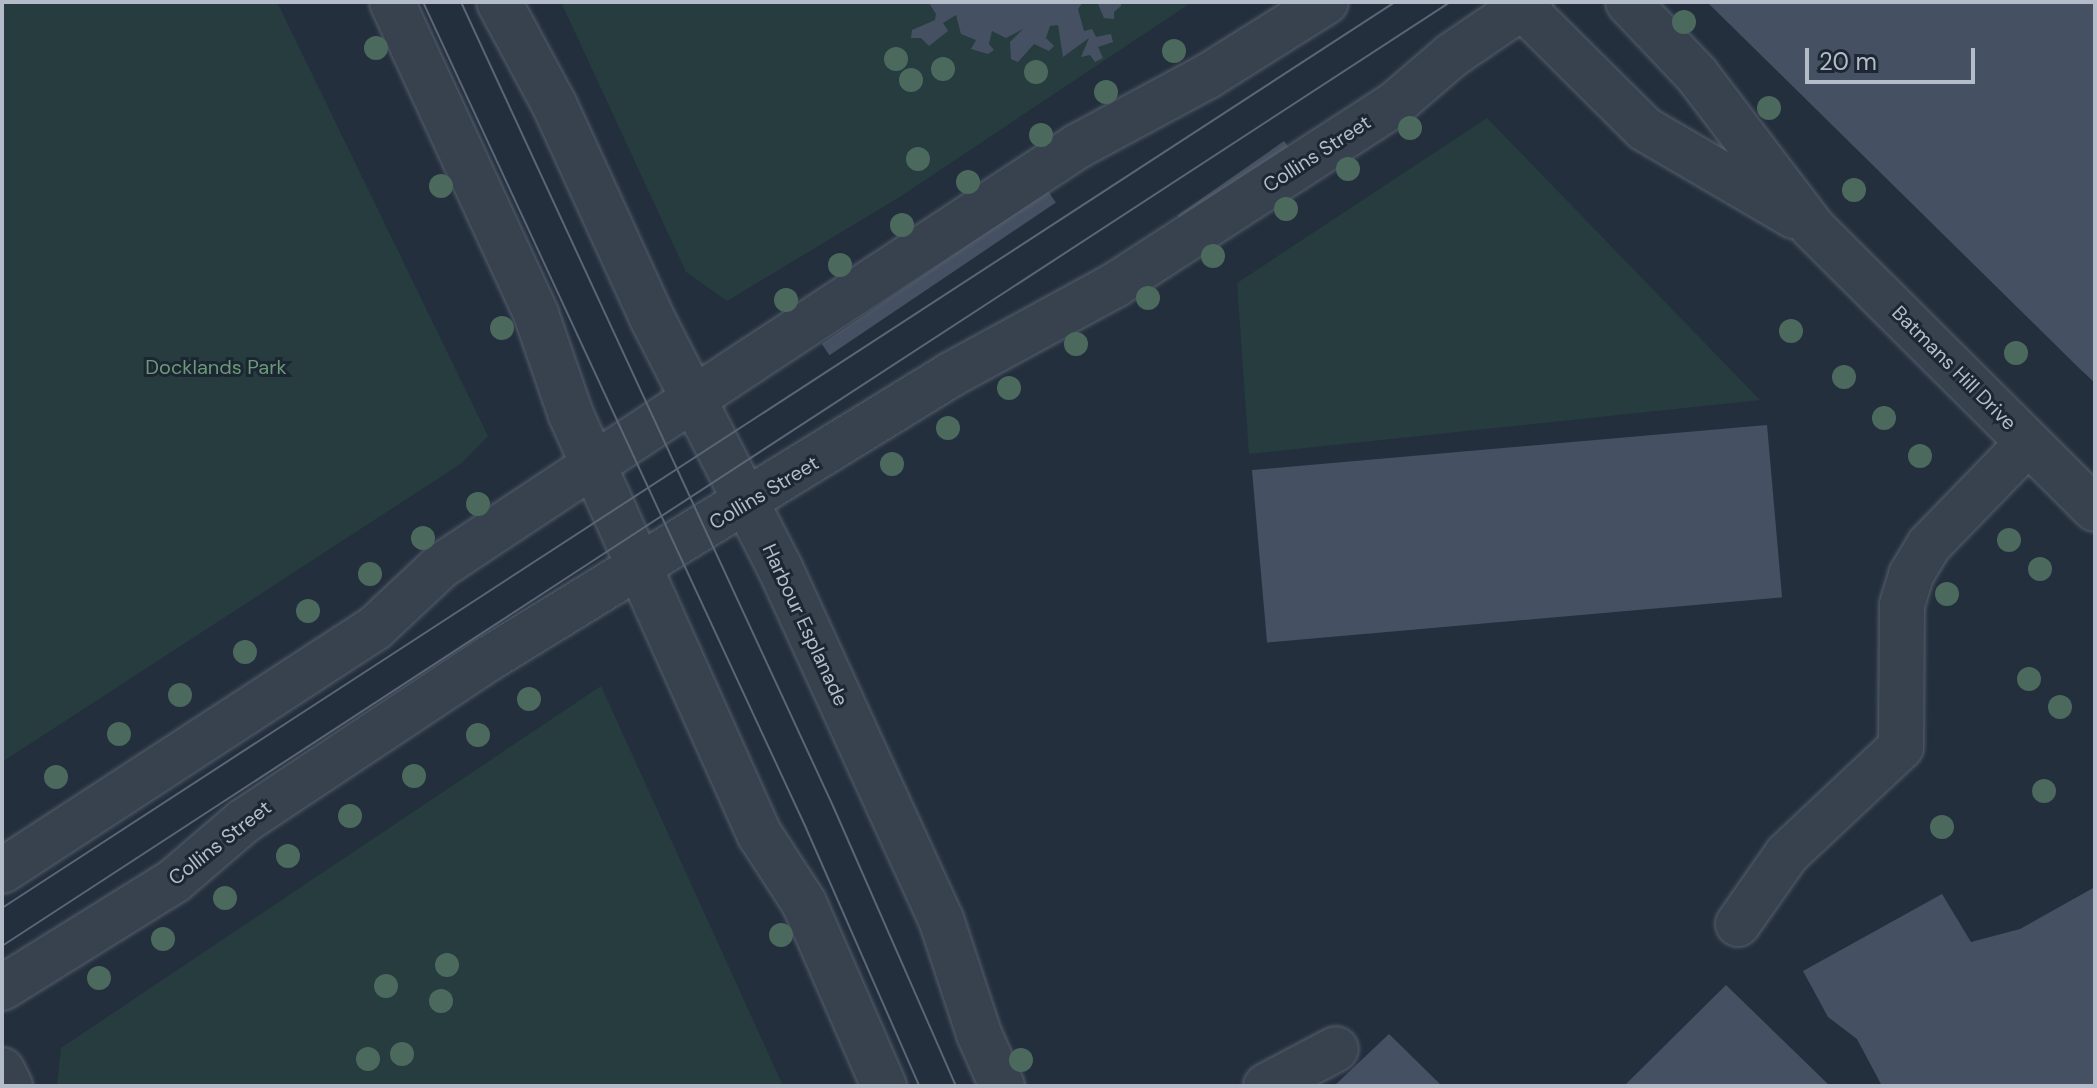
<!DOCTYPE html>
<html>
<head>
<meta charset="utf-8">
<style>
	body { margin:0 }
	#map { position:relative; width:2097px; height:1088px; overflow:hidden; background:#242f3e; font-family:"DM Sans",sans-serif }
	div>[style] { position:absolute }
	.green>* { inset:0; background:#263c3f }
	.building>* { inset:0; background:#455162; transform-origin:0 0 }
	.roads { filter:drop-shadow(0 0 2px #565f6c) drop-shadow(0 0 2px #565f6c) }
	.minor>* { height:44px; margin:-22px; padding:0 22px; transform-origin:22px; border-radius:22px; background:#38414e }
	.tram>* { height:2px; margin:-1px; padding:0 1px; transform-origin:1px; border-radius:1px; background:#5a6575 }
	.trees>* { width:24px; height:24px; margin:-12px; border-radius:50%; background:#4b6a5d }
	span { translate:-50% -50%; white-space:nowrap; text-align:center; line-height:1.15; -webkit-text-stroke:6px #1d2633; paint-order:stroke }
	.street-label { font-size:20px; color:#b4bcc9 }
	.park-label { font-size:20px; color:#6b9a76 }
	.frame { position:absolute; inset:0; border:4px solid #b4bcc9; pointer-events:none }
	.scale { position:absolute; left:1805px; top:48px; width:170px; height:36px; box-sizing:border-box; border:4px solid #b4bcc9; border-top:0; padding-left:10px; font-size:24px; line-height:28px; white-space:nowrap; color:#b4bcc9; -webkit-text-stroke:6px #1d2633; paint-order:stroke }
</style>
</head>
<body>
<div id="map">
	<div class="green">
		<div style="clip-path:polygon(2px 2px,277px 2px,488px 436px,462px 463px,2px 762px)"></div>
		<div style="clip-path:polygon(561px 2px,1192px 2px,898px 198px,727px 301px,686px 272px)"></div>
		<div style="clip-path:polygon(1487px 118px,1760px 400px,1249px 454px,1237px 283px)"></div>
		<div style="clip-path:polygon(601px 686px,783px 1086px,57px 1086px,61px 1048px)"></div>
	</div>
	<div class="building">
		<div style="clip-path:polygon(920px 2px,1121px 2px,1121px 6px,1114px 12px,1114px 19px,1104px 18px,1098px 4px,1083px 2px,1078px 9px,1084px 31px,1092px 29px,1096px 37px,1111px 34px,1113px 42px,1098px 47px,1103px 58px,1095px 62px,1090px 55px,1081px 57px,1089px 38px,1063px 57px,1058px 25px,1050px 26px,1046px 38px,1054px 46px,1049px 51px,1034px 44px,1018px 62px,1011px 59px,1010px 42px,1023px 29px,1006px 38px,992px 31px,989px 44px,994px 50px,988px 54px,971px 49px,976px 40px,961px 34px,956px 15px,943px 23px,948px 31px,929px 46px,921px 38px,911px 38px,912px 30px,935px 20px,936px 14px,929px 3px)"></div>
		<div style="clip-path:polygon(1707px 2px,2095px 2px,2095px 383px,2080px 369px)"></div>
		<div style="left:1284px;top:141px;width:12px;height:130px;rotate:55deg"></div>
		<div style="left:1048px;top:191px;width:14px;height:273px;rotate:56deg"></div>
		<div style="left:1767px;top:425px;width:173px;height:517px;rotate:85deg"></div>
		<div style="clip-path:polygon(2095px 887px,2095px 1086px,1882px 1086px,1857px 1039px,1828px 1017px,1803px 971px,1942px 894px,1971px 942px,2020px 929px)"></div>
		<div style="clip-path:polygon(1726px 985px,1830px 1086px,1624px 1086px)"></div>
		<div style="clip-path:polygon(1389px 1034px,1442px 1086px,1334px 1086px)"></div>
	</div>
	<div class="roads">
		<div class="minor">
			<div style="left:392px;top:2px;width:344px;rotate:65.2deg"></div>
			<div style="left:536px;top:314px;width:107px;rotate:70.9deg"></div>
			<div style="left:571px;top:415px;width:461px;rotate:65.8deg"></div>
			<div style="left:760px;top:835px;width:81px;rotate:57.1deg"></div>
			<div style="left:804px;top:903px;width:200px;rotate:66.4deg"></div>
			<div style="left:499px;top:2px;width:118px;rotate:61.7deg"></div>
			<div style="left:555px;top:106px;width:235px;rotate:65.4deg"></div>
			<div style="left:653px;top:320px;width:279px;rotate:62.9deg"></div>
			<div style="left:780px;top:568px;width:386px;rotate:65.4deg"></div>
			<div style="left:941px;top:919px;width:121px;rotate:71.7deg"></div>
			<div style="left:979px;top:1034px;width:57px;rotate:66.1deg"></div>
			<div style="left:1517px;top:2px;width:180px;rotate:44.8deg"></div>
			<div style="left:1645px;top:129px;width:173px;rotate:30.3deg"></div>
			<div style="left:1628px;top:2px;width:100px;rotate:46.6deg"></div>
			<div style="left:1697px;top:75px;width:192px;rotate:52.8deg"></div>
			<div style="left:1813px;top:228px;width:398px;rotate:44.9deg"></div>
			<div style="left:2px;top:871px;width:445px;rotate:-33.1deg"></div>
			<div style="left:375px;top:628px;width:91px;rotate:-43.2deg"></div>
			<div style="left:441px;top:566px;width:369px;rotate:-33.5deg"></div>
			<div style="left:749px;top:362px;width:394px;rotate:-33.3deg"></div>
			<div style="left:1078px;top:146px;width:148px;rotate:-28.3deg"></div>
			<div style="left:1208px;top:76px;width:139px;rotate:-32.1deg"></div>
			<div style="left:1738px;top:924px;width:85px;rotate:-55deg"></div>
			<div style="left:1787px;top:854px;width:156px;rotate:-43.2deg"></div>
			<div style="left:1901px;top:747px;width:142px;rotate:-89.6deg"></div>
			<div style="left:1902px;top:605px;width:31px;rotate:-73deg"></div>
			<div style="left:1911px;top:575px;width:35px;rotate:-59deg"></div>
			<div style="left:1929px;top:545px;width:142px;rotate:-45.9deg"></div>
			<div style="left:2px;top:988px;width:203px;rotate:-31.9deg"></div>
			<div style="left:174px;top:881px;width:92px;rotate:-40.6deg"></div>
			<div style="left:244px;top:821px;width:293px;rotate:-33.6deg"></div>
			<div style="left:488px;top:659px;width:545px;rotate:-31.56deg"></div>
			<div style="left:952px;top:374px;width:186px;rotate:-28.6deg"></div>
			<div style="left:1115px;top:285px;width:333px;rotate:-32.9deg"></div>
			<div style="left:1395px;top:104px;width:75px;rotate:-40.7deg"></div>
			<div style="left:1452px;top:55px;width:94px;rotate:-34.2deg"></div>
			<div style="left:2px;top:1070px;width:18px;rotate:63deg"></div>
			<div style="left:1266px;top:1086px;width:79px;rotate:-27.9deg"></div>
		</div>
	</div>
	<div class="tram">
		<div style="left:423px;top:2px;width:910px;rotate:65.12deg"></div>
		<div style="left:806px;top:828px;width:282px;rotate:66.3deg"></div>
		<div style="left:461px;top:2px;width:886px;rotate:65.17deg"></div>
		<div style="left:833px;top:806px;width:306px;rotate:66.3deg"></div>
		<div style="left:2px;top:908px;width:1662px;rotate:-33.04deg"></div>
		<div style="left:2px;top:946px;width:1729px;rotate:-33.1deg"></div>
	</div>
	<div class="trees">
		<div style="left:1684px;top:22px"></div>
		<div style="left:376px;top:48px"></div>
		<div style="left:1174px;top:51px"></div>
		<div style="left:896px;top:59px"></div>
		<div style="left:943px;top:69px"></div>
		<div style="left:1036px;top:72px"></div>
		<div style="left:911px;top:80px"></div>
		<div style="left:1106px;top:92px"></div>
		<div style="left:1769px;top:108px"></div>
		<div style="left:1410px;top:128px"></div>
		<div style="left:1041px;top:135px"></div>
		<div style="left:918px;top:159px"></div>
		<div style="left:1348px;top:169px"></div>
		<div style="left:968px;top:182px"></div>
		<div style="left:441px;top:186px"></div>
		<div style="left:1854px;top:190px"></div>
		<div style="left:1286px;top:209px"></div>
		<div style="left:902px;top:225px"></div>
		<div style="left:1213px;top:256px"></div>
		<div style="left:840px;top:265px"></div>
		<div style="left:1148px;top:298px"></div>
		<div style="left:786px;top:300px"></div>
		<div style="left:502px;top:328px"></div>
		<div style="left:1791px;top:331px"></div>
		<div style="left:1076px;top:344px"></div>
		<div style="left:2016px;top:353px"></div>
		<div style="left:1844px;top:377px"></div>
		<div style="left:1009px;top:388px"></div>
		<div style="left:1884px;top:418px"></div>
		<div style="left:948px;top:428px"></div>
		<div style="left:1920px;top:456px"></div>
		<div style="left:892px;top:464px"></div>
		<div style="left:478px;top:504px"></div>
		<div style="left:423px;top:538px"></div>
		<div style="left:2009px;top:540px"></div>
		<div style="left:2040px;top:569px"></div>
		<div style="left:370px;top:574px"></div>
		<div style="left:1947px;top:594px"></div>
		<div style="left:308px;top:611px"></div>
		<div style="left:245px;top:652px"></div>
		<div style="left:2029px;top:679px"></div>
		<div style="left:180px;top:695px"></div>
		<div style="left:529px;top:699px"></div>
		<div style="left:2060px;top:707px"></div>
		<div style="left:119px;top:734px"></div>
		<div style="left:478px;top:735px"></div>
		<div style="left:414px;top:776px"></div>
		<div style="left:56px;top:777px"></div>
		<div style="left:2044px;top:791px"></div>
		<div style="left:350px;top:816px"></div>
		<div style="left:1942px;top:827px"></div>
		<div style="left:288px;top:856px"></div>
		<div style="left:225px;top:898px"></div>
		<div style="left:781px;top:935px"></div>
		<div style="left:163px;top:939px"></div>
		<div style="left:447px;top:965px"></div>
		<div style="left:99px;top:978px"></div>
		<div style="left:386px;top:986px"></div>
		<div style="left:441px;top:1001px"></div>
		<div style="left:402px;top:1054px"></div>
		<div style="left:368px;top:1059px"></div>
		<div style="left:1021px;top:1060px"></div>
	</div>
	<div class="street-label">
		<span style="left:1317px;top:154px;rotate:-33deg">Collins Street</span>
		<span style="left:1954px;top:368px;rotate:45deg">Batmans Hill Drive</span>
		<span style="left:764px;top:493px;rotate:-31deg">Collins Street</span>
		<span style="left:805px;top:625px;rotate:65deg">Harbour Esplanade</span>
		<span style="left:220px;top:843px;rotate:-38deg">Collins Street</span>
	</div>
	<div class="park-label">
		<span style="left:216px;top:367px">Docklands Park</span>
	</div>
	<div class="frame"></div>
	<div class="scale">20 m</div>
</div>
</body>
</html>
